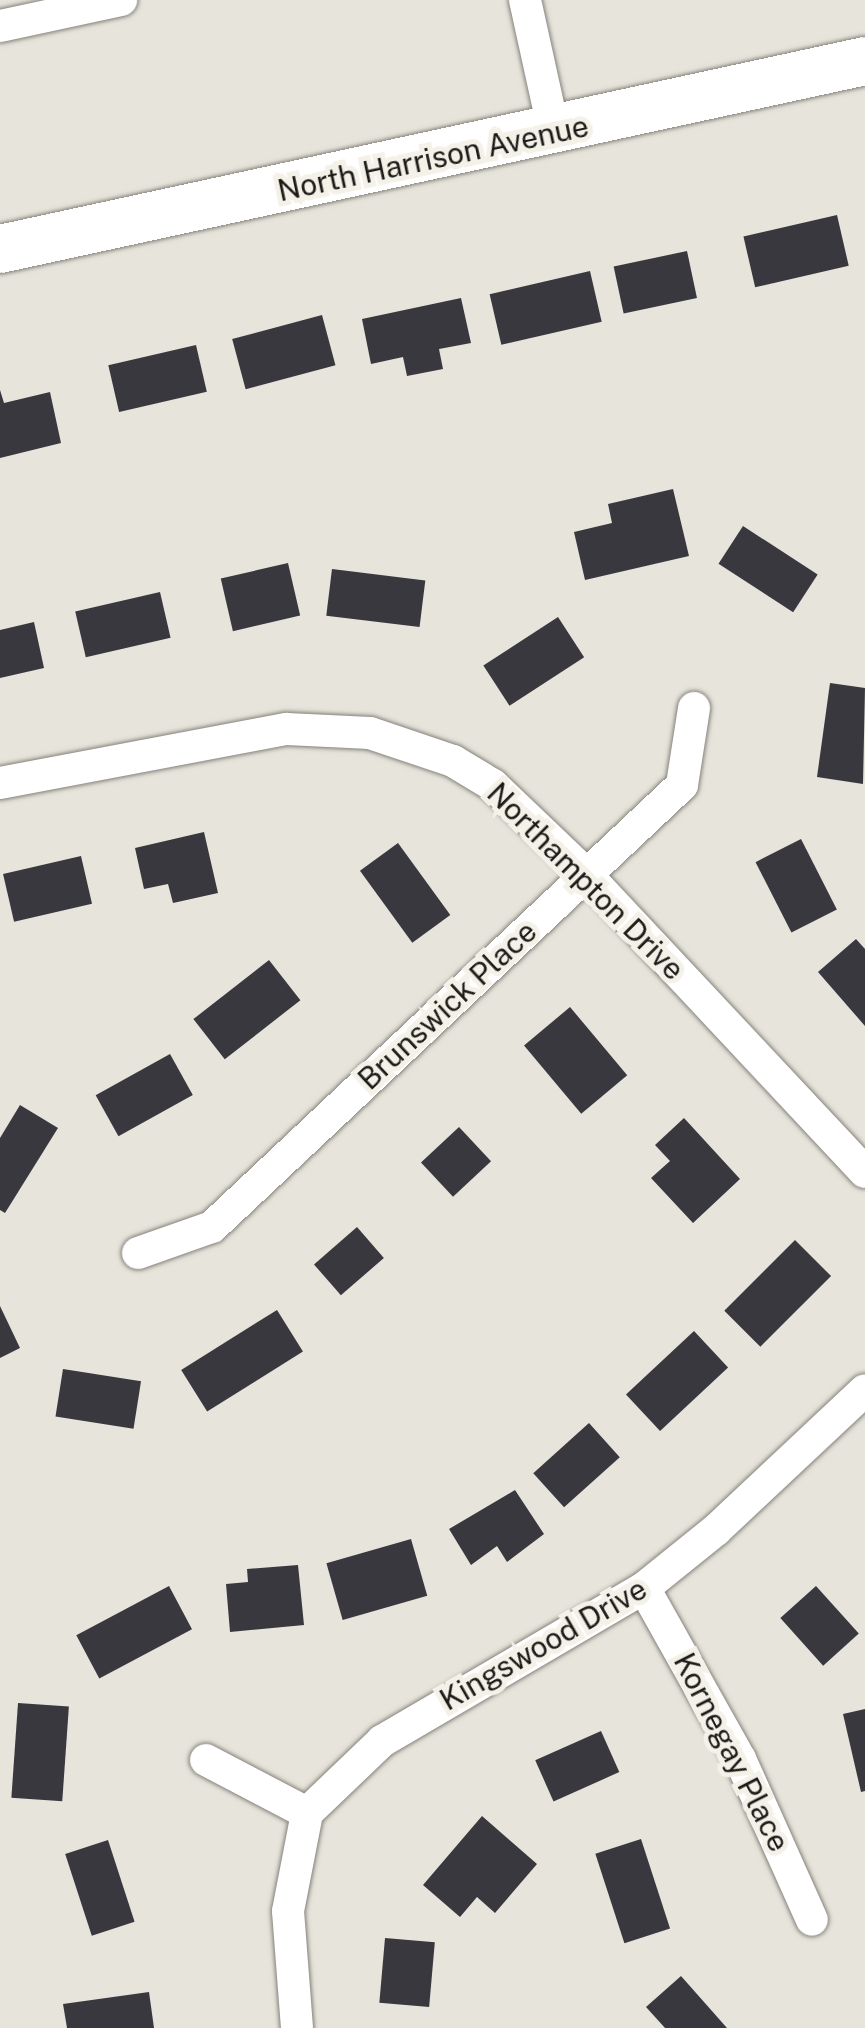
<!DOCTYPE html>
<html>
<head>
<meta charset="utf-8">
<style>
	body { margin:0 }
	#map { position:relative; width:865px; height:2028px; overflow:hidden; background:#e6e4db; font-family:"Public Sans",sans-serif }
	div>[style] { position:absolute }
	.building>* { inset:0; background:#3a383f; transform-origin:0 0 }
	.roads { filter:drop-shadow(0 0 2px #85827b) drop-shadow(0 0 2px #85827b) }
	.street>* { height:32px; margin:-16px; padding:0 16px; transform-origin:16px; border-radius:16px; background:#fff }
	.secondary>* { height:48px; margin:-24px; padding:0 24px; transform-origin:24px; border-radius:24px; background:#fff }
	span { translate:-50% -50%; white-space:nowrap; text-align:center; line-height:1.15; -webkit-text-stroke:10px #f4f1e8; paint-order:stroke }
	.street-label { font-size:30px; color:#1c1b18 }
</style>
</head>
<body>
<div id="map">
	<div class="building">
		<div style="left:837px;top:215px;width:52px;height:96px;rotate:77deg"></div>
		<div style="left:687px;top:251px;width:48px;height:75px;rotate:78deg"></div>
		<div style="left:590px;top:271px;width:52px;height:103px;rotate:77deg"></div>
		<div style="clip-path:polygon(461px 298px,471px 343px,439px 349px,443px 369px,407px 376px,403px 357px,371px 364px,362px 319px)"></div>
		<div style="left:322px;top:315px;width:52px;height:93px;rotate:75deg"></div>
		<div style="left:196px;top:345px;width:48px;height:90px;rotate:77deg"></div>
		<div style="clip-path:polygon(0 390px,4px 403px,50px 392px,61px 443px,0 458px)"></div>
		<div style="clip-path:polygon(673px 489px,689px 556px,585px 580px,574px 532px,612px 523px,608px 504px)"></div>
		<div style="left:743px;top:526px;width:89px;height:45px;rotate:33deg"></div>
		<div style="left:288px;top:563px;width:54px;height:69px;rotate:77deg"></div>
		<div style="left:332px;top:569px;width:94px;height:47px;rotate:7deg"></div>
		<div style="left:160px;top:592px;width:47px;height:87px;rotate:77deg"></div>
		<div style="left:558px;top:617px;width:48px;height:89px;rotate:57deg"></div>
		<div style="clip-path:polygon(34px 622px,44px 668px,0 678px,0 630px)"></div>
		<div style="clip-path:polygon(830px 683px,865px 688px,863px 784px,817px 777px)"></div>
		<div style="clip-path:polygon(204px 832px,218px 893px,173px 903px,168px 884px,144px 889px,135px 848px)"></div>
		<div style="left:801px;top:839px;width:79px;height:51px;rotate:63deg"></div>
		<div style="left:398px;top:843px;width:89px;height:47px;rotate:54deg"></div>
		<div style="left:81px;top:856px;width:49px;height:80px;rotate:77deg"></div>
		<div style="clip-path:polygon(856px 939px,865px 949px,865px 1026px,818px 972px)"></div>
		<div style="left:269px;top:960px;width:51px;height:96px;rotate:52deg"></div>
		<div style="left:570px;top:1007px;width:89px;height:60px;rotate:50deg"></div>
		<div style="left:170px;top:1054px;width:47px;height:85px;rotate:61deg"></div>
		<div style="clip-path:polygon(20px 1105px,58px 1128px,5px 1213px,0 1210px,0 1138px)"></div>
		<div style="clip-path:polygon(684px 1118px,740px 1179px,693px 1223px,651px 1178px,670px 1161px,655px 1145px)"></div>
		<div style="left:459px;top:1127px;width:47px;height:52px;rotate:47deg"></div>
		<div style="left:357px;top:1227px;width:41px;height:57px;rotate:49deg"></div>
		<div style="left:795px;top:1240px;width:51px;height:100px;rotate:45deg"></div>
		<div style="clip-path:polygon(0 1306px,20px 1348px,0 1358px)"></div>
		<div style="left:277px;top:1310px;width:49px;height:113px;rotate:58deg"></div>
		<div style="left:694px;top:1331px;width:50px;height:93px;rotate:47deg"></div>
		<div style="left:63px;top:1369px;width:79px;height:48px;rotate:9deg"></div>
		<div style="left:589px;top:1423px;width:46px;height:75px;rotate:48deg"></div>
		<div style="clip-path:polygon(515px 1490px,544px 1534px,507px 1562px,497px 1546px,471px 1565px,449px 1529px)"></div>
		<div style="left:411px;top:1539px;width:59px;height:88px;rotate:74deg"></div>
		<div style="clip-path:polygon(298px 1565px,304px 1625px,230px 1632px,226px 1584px,248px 1582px,247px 1569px)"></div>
		<div style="left:169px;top:1586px;width:49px;height:105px;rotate:62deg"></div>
		<div style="left:816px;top:1586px;width:64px;height:48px;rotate:48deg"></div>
		<div style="left:18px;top:1703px;width:51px;height:95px;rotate:4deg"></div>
		<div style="clip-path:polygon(865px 1709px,865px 1791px,861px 1792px,843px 1714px)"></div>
		<div style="left:601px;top:1731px;width:45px;height:72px;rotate:66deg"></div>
		<div style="clip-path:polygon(482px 1816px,537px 1864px,495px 1913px,477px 1897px,460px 1917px,423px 1885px)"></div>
		<div style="left:641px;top:1839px;width:94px;height:48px;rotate:72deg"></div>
		<div style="left:108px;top:1840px;width:86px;height:45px;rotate:72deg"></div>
		<div style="left:385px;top:1938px;width:50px;height:65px;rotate:5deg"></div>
		<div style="clip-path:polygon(681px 1976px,727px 2028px,665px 2028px,646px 2007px)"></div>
		<div style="clip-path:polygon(149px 1992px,154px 2028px,67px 2028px,63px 2004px)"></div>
	</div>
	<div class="roads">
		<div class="street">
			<div style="left:525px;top:0;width:135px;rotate:77.6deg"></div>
			<div style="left:0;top:26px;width:124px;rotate:-12.1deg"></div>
			<div style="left:0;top:783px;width:292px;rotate:-10.7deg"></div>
			<div style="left:287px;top:729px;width:83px;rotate:2.8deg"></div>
			<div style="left:370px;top:733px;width:88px;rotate:18.6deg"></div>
			<div style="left:453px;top:761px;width:47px;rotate:31deg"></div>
			<div style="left:493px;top:785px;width:129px;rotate:43.7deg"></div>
			<div style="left:586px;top:874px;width:408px;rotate:46.9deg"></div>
			<div style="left:138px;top:1253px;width:78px;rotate:-19.4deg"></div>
			<div style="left:212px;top:1227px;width:645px;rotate:-43.24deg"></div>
			<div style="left:682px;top:785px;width:78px;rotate:-81.1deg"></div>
			<div style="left:644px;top:1588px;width:196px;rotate:60.7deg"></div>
			<div style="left:740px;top:1759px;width:176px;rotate:65.9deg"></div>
			<div style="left:206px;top:1760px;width:114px;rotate:27.7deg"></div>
			<div style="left:297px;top:2028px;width:117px;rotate:-94.4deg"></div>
			<div style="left:288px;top:1911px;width:100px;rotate:-79deg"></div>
			<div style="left:307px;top:1813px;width:104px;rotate:-43.8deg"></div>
			<div style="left:382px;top:1741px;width:303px;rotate:-30.3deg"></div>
			<div style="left:644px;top:1588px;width:92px;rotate:-38.9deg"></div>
			<div style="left:716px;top:1530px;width:204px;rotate:-43.2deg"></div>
		</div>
		<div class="secondary">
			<div style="left:0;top:249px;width:885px;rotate:-12.26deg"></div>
		</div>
	</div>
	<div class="street-label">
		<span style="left:433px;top:158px;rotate:-12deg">North Harrison Avenue</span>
		<span style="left:586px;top:881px;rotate:45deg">Northampton Drive</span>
		<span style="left:447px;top:1005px;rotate:-43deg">Brunswick Place</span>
		<span style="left:543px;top:1644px;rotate:-30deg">Kingswood Drive</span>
		<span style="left:732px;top:1752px;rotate:63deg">Kornegay Place</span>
	</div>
</div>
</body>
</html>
